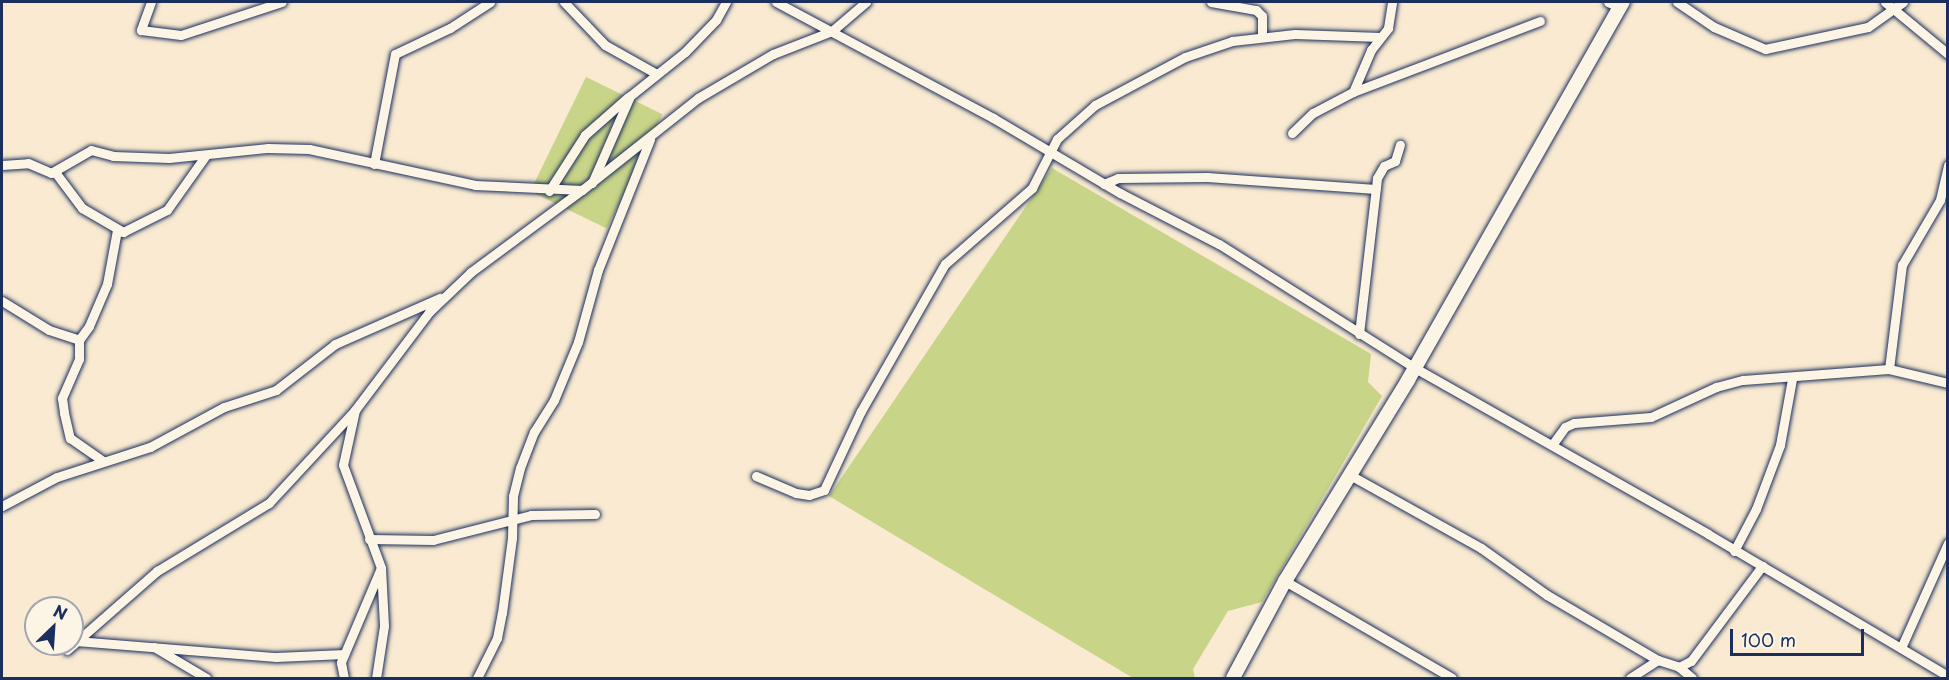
<!DOCTYPE html>
<html>
<head>
<meta charset="utf-8">
<style>
	body { margin:0 }
	#map { position:relative; width:1949px; height:680px; overflow:hidden; background:#f9ead1; font-family:"Playpen Sans",sans-serif }
	div>[style] { position:absolute }
	.green>* { inset:0; background:#c8d487; transform-origin:0 0 }
	.roads { filter:drop-shadow(0 0 2px #1b2f5e) drop-shadow(0 0 2px #1b2f5e) }
	.street>* { height:9px; margin:-4.5px; padding:0 4.5px; transform-origin:4.5px; border-radius:4.5px; background:#fcf5e5 }
	.secondary>* { height:14px; margin:-7px; padding:0 7px; transform-origin:7px; border-radius:7px; background:#fcf5e5 }
	span { translate:-50% -50%; white-space:nowrap; text-align:center; line-height:1.15; -webkit-text-stroke:5px #fcf5e5; paint-order:stroke }
	.frame { position:absolute; inset:0; border:3px solid #1b2f5e; pointer-events:none }
	.north { position:absolute; left:24px; top:596px; width:60px; height:60px; box-sizing:border-box; background:#fcf5e5; border:2px solid #a2a6af; border-radius:50%; rotate:25deg; font-size:16px; font-weight:700; line-height:24px; text-align:center; color:#1b2f5e }
	.north::after { content:''; display:block; margin:auto; width:21px; height:27px; background:#1b2f5e; clip-path:polygon(50% 0,100% 100%,50% 72%,0 100%) }
	.scale { position:absolute; left:1730px; top:629px; width:134px; height:27px; box-sizing:border-box; border:3px solid #1b2f5e; border-top:0; padding-left:8px; font-size:18px; line-height:21px; white-space:nowrap; color:#1b2f5e; -webkit-text-stroke:4px #fcf5e5; paint-order:stroke }
</style>
</head>
<body>
<div id="map">
	<div class="green">
		<div style="left:586px;top:77px;width:85px;height:127px;rotate:26deg"></div>
		<div style="clip-path:polygon(1052px 168px,1371px 354px,1368px 382px,1382px 396px,1262px 602px,1228px 611px,1193px 669px,1195px 678px,1133px 678px,829px 496px)"></div>
	</div>
	<div class="roads">
		<div class="street">
			<div style="left:151px;top:2px;width:30px;rotate:110deg"></div>
			<div style="left:141px;top:30px;width:40px;rotate:7.1deg"></div>
			<div style="left:181px;top:35px;width:106px;rotate:-18.1deg"></div>
			<div style="left:564px;top:2px;width:59px;rotate:46.4deg"></div>
			<div style="left:605px;top:45px;width:57px;rotate:29.2deg"></div>
			<div style="left:776px;top:2px;width:246px;rotate:28.1deg"></div>
			<div style="left:993px;top:118px;width:147px;rotate:30.6deg"></div>
			<div style="left:1120px;top:193px;width:111px;rotate:27.3deg"></div>
			<div style="left:1219px;top:244px;width:232px;rotate:32.3deg"></div>
			<div style="left:1415px;top:368px;width:337px;rotate:29.5deg"></div>
			<div style="left:1708px;top:534px;width:279px;rotate:30.6deg"></div>
			<div style="left:1211px;top:2px;width:46px;rotate:10.1deg"></div>
			<div style="left:1256px;top:10px;width:8px;rotate:45deg"></div>
			<div style="left:1262px;top:16px;width:20px;rotate:90deg"></div>
			<div style="left:1608px;top:2px;width:13px;rotate:23deg"></div>
			<div style="left:1677px;top:2px;width:45px;rotate:34deg"></div>
			<div style="left:1714px;top:27px;width:56px;rotate:23.3deg"></div>
			<div style="left:1765px;top:49px;width:105px;rotate:-12.1deg"></div>
			<div style="left:1868px;top:27px;width:43px;rotate:-35.5deg"></div>
			<div style="left:1885px;top:2px;width:82px;rotate:39.5deg"></div>
			<div style="left:1353px;top:92px;width:200px;rotate:-20.8deg"></div>
			<div style="left:1292px;top:133px;width:29px;rotate:-44deg"></div>
			<div style="left:1313px;top:113px;width:45px;rotate:-27.7deg"></div>
			<div style="left:1353px;top:92px;width:46px;rotate:-66.8deg"></div>
			<div style="left:1371px;top:50px;width:28px;rotate:-52deg"></div>
			<div style="left:1388px;top:28px;width:26px;rotate:-81deg"></div>
			<div style="left:374px;top:164px;width:112px;rotate:-79.2deg"></div>
			<div style="left:395px;top:54px;width:61px;rotate:-25.3deg"></div>
			<div style="left:450px;top:28px;width:48px;rotate:-33deg"></div>
			<div style="left:2px;top:165px;width:26px;rotate:-4deg"></div>
			<div style="left:28px;top:163px;width:25px;rotate:23deg"></div>
			<div style="left:51px;top:173px;width:46px;rotate:-29.9deg"></div>
			<div style="left:91px;top:150px;width:23px;rotate:15deg"></div>
			<div style="left:113px;top:156px;width:56px;rotate:2deg"></div>
			<div style="left:169px;top:158px;width:100px;rotate:-5.8deg"></div>
			<div style="left:268px;top:148px;width:41px;rotate:1.4deg"></div>
			<div style="left:309px;top:149px;width:170px;rotate:12.2deg"></div>
			<div style="left:475px;top:185px;width:107px;rotate:2.7deg"></div>
			<div style="left:582px;top:190px;width:148px;rotate:-38.4deg"></div>
			<div style="left:698px;top:98px;width:87px;rotate:-30.4deg"></div>
			<div style="left:773px;top:54px;width:63px;rotate:-21.3deg"></div>
			<div style="left:832px;top:31px;width:45px;rotate:-40.5deg"></div>
			<div style="left:55px;top:172px;width:45px;rotate:53.1deg"></div>
			<div style="left:82px;top:208px;width:48px;rotate:30.3deg"></div>
			<div style="left:123px;top:232px;width:49px;rotate:-26.6deg"></div>
			<div style="left:167px;top:210px;width:67px;rotate:-54.7deg"></div>
			<div style="left:592px;top:183px;width:95px;rotate:-66.4deg"></div>
			<div style="left:630px;top:96px;width:70px;rotate:-38.7deg"></div>
			<div style="left:685px;top:52px;width:45px;rotate:-45.9deg"></div>
			<div style="left:716px;top:20px;width:21px;rotate:-61deg"></div>
			<div style="left:1104px;top:184px;width:15px;rotate:-23deg"></div>
			<div style="left:1118px;top:178px;width:89px;rotate:-0.6deg"></div>
			<div style="left:1207px;top:177px;width:169px;rotate:4.1deg"></div>
			<div style="left:549px;top:191px;width:67px;rotate:-57.3deg"></div>
			<div style="left:585px;top:135px;width:57px;rotate:-41.5deg"></div>
			<div style="left:2px;top:301px;width:55px;rotate:31.7deg"></div>
			<div style="left:49px;top:330px;width:32px;rotate:18deg"></div>
			<div style="left:79px;top:340px;width:17px;rotate:-54deg"></div>
			<div style="left:89px;top:326px;width:46px;rotate:-66.8deg"></div>
			<div style="left:107px;top:284px;width:55px;rotate:-79.5deg"></div>
			<div style="left:1359px;top:334px;width:157px;rotate:-83.4deg"></div>
			<div style="left:1377px;top:178px;width:14px;rotate:-60deg"></div>
			<div style="left:1384px;top:166px;width:12px;rotate:-24deg"></div>
			<div style="left:1395px;top:161px;width:17px;rotate:-73deg"></div>
			<div style="left:79px;top:340px;width:19px;rotate:90deg"></div>
			<div style="left:79px;top:359px;width:43px;rotate:113.6deg"></div>
			<div style="left:62px;top:398px;width:15px;rotate:82deg"></div>
			<div style="left:64px;top:413px;width:26px;rotate:77deg"></div>
			<div style="left:70px;top:438px;width:40px;rotate:34.9deg"></div>
			<div style="left:1889px;top:369px;width:105px;rotate:-82.9deg"></div>
			<div style="left:1902px;top:265px;width:75px;rotate:-59.7deg"></div>
			<div style="left:1940px;top:200px;width:36px;rotate:-77deg"></div>
			<div style="left:355px;top:410px;width:56px;rotate:102.3deg"></div>
			<div style="left:343px;top:465px;width:110px;rotate:69.7deg"></div>
			<div style="left:381px;top:568px;width:58px;rotate:87deg"></div>
			<div style="left:384px;top:626px;width:53px;rotate:98.7deg"></div>
			<div style="left:1552px;top:445px;width:22px;rotate:-54deg"></div>
			<div style="left:1565px;top:427px;width:10px;rotate:-24deg"></div>
			<div style="left:1574px;top:423px;width:77px;rotate:-4.5deg"></div>
			<div style="left:1651px;top:417px;width:72px;rotate:-24.8deg"></div>
			<div style="left:1716px;top:387px;width:28px;rotate:-15deg"></div>
			<div style="left:1743px;top:380px;width:146px;rotate:-4.3deg"></div>
			<div style="left:1889px;top:369px;width:61px;rotate:13.3deg"></div>
			<div style="left:1350px;top:475px;width:150px;rotate:29.1deg"></div>
			<div style="left:1481px;top:548px;width:81px;rotate:35.5deg"></div>
			<div style="left:1547px;top:595px;width:129px;rotate:30.4deg"></div>
			<div style="left:756px;top:476px;width:43px;rotate:23deg"></div>
			<div style="left:796px;top:493px;width:13px;rotate:9deg"></div>
			<div style="left:809px;top:495px;width:16px;rotate:-18deg"></div>
			<div style="left:824px;top:490px;width:87px;rotate:-64.9deg"></div>
			<div style="left:861px;top:411px;width:169px;rotate:-60.3deg"></div>
			<div style="left:945px;top:264px;width:116px;rotate:-41.1deg"></div>
			<div style="left:1032px;top:188px;width:55px;rotate:-63deg"></div>
			<div style="left:1057px;top:139px;width:51px;rotate:-41.8deg"></div>
			<div style="left:1095px;top:105px;width:102px;rotate:-28.1deg"></div>
			<div style="left:1185px;top:57px;width:50px;rotate:-18.8deg"></div>
			<div style="left:1232px;top:41px;width:63px;rotate:-6.3deg"></div>
			<div style="left:1295px;top:34px;width:85px;rotate:2deg"></div>
			<div style="left:2px;top:506px;width:62px;rotate:-27.8deg"></div>
			<div style="left:57px;top:477px;width:98px;rotate:-17.9deg"></div>
			<div style="left:150px;top:447px;width:84px;rotate:-28.4deg"></div>
			<div style="left:224px;top:407px;width:55px;rotate:-18.1deg"></div>
			<div style="left:276px;top:390px;width:75px;rotate:-37.9deg"></div>
			<div style="left:335px;top:344px;width:115px;rotate:-23.7deg"></div>
			<div style="left:369px;top:539px;width:64px;rotate:0.9deg"></div>
			<div style="left:433px;top:540px;width:101px;rotate:-14.3deg"></div>
			<div style="left:531px;top:515px;width:64px;rotate:-0.9deg"></div>
			<div style="left:1734px;top:551px;width:47px;rotate:-62.4deg"></div>
			<div style="left:1756px;top:509px;width:68px;rotate:-69.4deg"></div>
			<div style="left:1780px;top:445px;width:67px;rotate:-79.7deg"></div>
			<div style="left:1285px;top:581px;width:193px;rotate:30.1deg"></div>
			<div style="left:76px;top:641px;width:201px;rotate:4.6deg"></div>
			<div style="left:276px;top:657px;width:68px;rotate:-2.5deg"></div>
			<div style="left:154px;top:647px;width:61px;rotate:30.8deg"></div>
			<div style="left:1901px;top:648px;width:115px;rotate:-65.9deg"></div>
			<div style="left:67px;top:650px;width:120px;rotate:-41.3deg"></div>
			<div style="left:157px;top:571px;width:131px;rotate:-31.3deg"></div>
			<div style="left:269px;top:503px;width:127px;rotate:-47.2deg"></div>
			<div style="left:355px;top:410px;width:123px;rotate:-52.9deg"></div>
			<div style="left:429px;top:312px;width:58px;rotate:-43.6deg"></div>
			<div style="left:471px;top:272px;width:138px;rotate:-36.5deg"></div>
			<div style="left:1679px;top:667px;width:17px;rotate:40deg"></div>
			<div style="left:344px;top:678px;width:16px;rotate:-101deg"></div>
			<div style="left:341px;top:662px;width:100px;rotate:-67deg"></div>
			<div style="left:477px;top:678px;width:45px;rotate:-63.4deg"></div>
			<div style="left:497px;top:638px;width:25px;rotate:-79deg"></div>
			<div style="left:502px;top:613px;width:76px;rotate:-82.4deg"></div>
			<div style="left:512px;top:538px;width:42px;rotate:-88.6deg"></div>
			<div style="left:513px;top:496px;width:29px;rotate:-76deg"></div>
			<div style="left:520px;top:468px;width:39px;rotate:-69deg"></div>
			<div style="left:534px;top:432px;width:38px;rotate:-58deg"></div>
			<div style="left:554px;top:400px;width:63px;rotate:-67.5deg"></div>
			<div style="left:578px;top:342px;width:75px;rotate:-74.5deg"></div>
			<div style="left:598px;top:270px;width:141px;rotate:-68.3deg"></div>
			<div style="left:1630px;top:678px;width:33px;rotate:-33deg"></div>
			<div style="left:1658px;top:660px;width:22px;rotate:18deg"></div>
			<div style="left:1679px;top:667px;width:13px;rotate:-27deg"></div>
			<div style="left:1691px;top:661px;width:119px;rotate:-53.2deg"></div>
		</div>
		<div class="secondary">
			<div style="left:1233px;top:678px;width:110px;rotate:-61.8deg"></div>
			<div style="left:1285px;top:581px;width:236px;rotate:-58.5deg"></div>
			<div style="left:1408px;top:380px;width:435px;rotate:-60.4deg"></div>
		</div>
	</div>
	<div class="frame"></div>
	<div class="north">N</div>
	<div class="scale">100 m</div>
</div>
</body>
</html>
